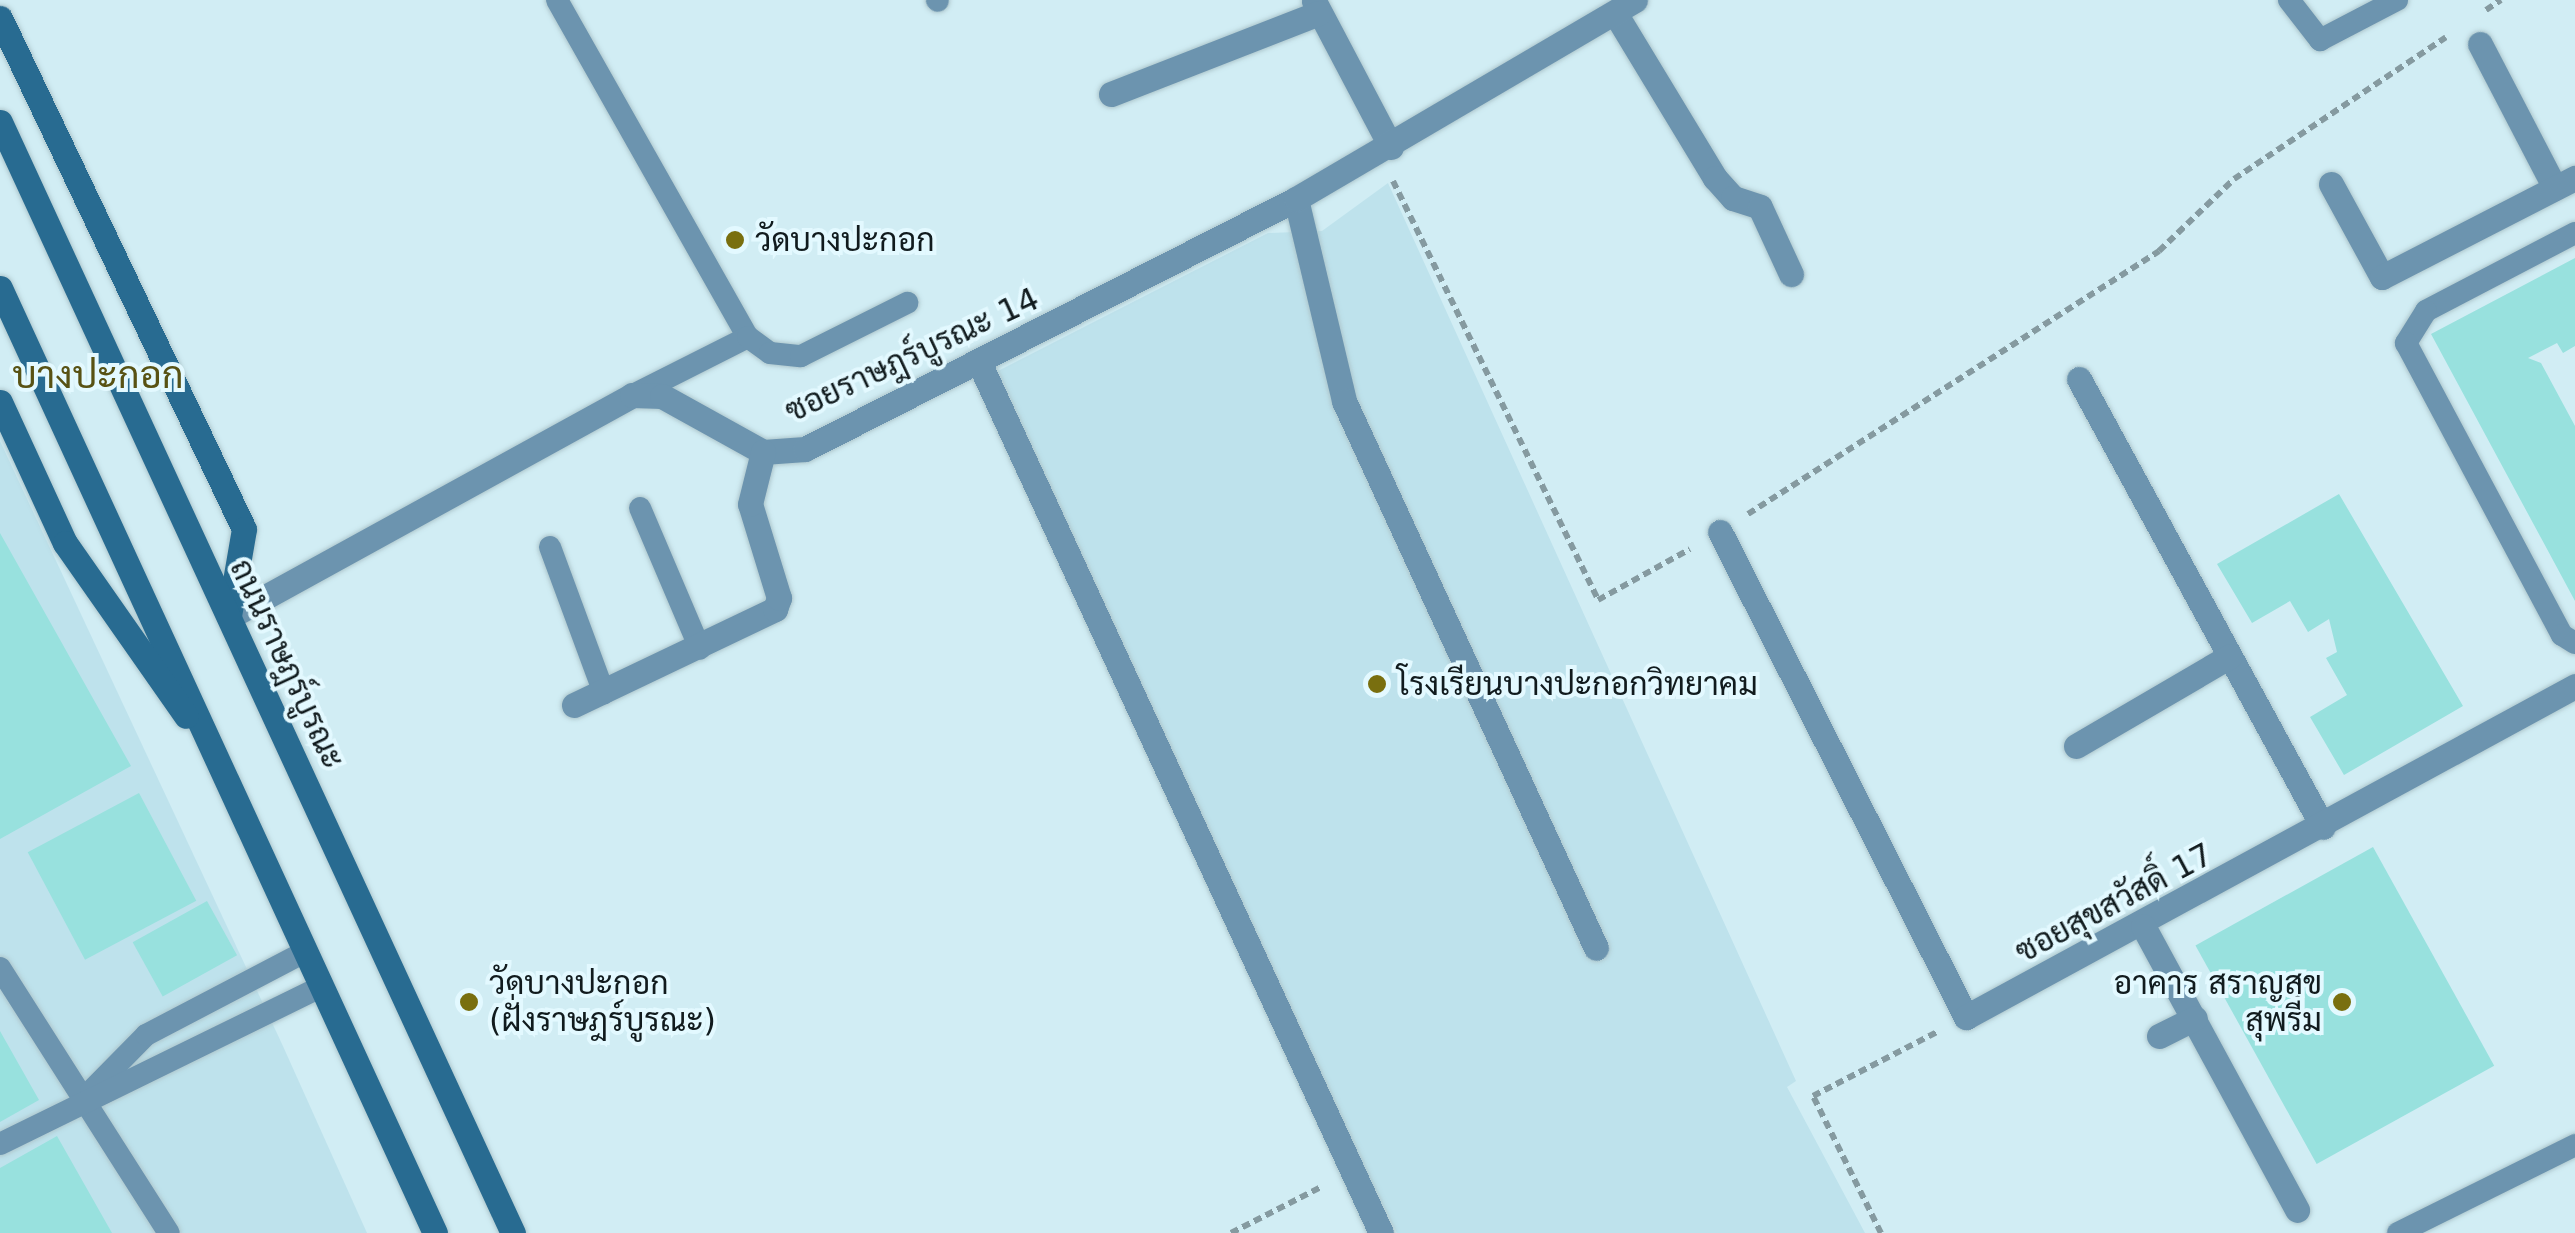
<!DOCTYPE html>
<html>
<head>
<meta charset="utf-8">
<style>
	body { margin:0 }
	#map { position:relative; width:2575px; height:1233px; overflow:hidden; background:#d1edf4; font-family:"DejaVu Sans",Sarabun,sans-serif }
	div>[style] { position:absolute }
	.built>* { inset:0; background:#bee2ec }
	.building>* { inset:0; background:#98e1de; transform-origin:0 0 }
	.path>* { height:6px; margin-top:-3px; transform-origin:0; background:repeating-linear-gradient(90deg,#859aa0 0 8px,transparent 0 13px) }
	.roads { filter:drop-shadow(0 0 2px #aec7cd) drop-shadow(0 0 2px #aec7cd) }
	.service>* { height:22px; margin:-11px; padding:0 11px; transform-origin:11px; border-radius:11px; background:#6c94af }
	.minor>* { height:25px; margin:-12.5px; padding:0 12.5px; transform-origin:12.5px; border-radius:12.5px; background:#6c94af }
	.secondary>* { height:25px; margin:-12.5px; padding:0 12.5px; transform-origin:12.5px; border-radius:12.5px; background:#286b91 }
	.dots>* { width:28px; height:28px; translate:-50% -50%; box-sizing:border-box; border:5px solid #e3f9ff; border-radius:50% }
	span { translate:-50% -50%; white-space:nowrap; text-align:center; line-height:1.15; -webkit-text-stroke:8px #e3f9ff; paint-order:stroke }
	.poi-label { font-size:32px; color:#111b1e }
	.left { translate:0 -50%; text-align:left }
	.right { translate:-100% -50%; text-align:right }
	.street-label { font-size:32px; color:#111b1e }
	.quarter-label { font-size:38px; color:#585214 }
</style>
</head>
<body>
<div id="map">
	<div class="built">
		<div style="clip-path:polygon(1388px 183px,1796px 1081px,1787px 1087px,1865px 1233px,1397px 1233px,1279px 996px,998px 371px,1268px 233px,1322px 231px)"></div>
		<div style="clip-path:polygon(0 441px,282px 1044px,367px 1233px,0 1233px)"></div>
	</div>
	<div class="building">
		<div style="clip-path:polygon(2575px 258px,2575px 346px,2563px 353px,2557px 343px,2528px 358px,2541px 363px,2575px 426px,2575px 601px,2431px 334px)"></div>
		<div style="clip-path:polygon(2339px 494px,2463px 706px,2344px 775px,2310px 717px,2347px 695px,2326px 658px,2337px 652px,2329px 619px,2308px 632px,2290px 601px,2252px 623px,2217px 564px)"></div>
		<div style="clip-path:polygon(0 533px,131px 766px,0 839px)"></div>
		<div style="left:139px;top:793px;width:122px;height:126px;rotate:62deg"></div>
		<div style="left:2373px;top:847px;width:250px;height:203px;rotate:61deg"></div>
		<div style="left:207px;top:901px;width:62px;height:85px;rotate:61deg"></div>
		<div style="clip-path:polygon(0 1031px,39px 1100px,0 1122px)"></div>
		<div style="clip-path:polygon(57px 1136px,112px 1233px,0 1233px,0 1168px)"></div>
	</div>
	<div class="path">
		<div style="left:2486px;top:10px;width:18px;rotate:-34deg"></div>
		<div style="left:1393px;top:181px;width:466px;rotate:63.9deg"></div>
		<div style="left:1598px;top:600px;width:105px;rotate:-29deg"></div>
		<div style="left:1748px;top:514px;width:488px;rotate:-32.6deg"></div>
		<div style="left:2159px;top:251px;width:104px;rotate:-43.8deg"></div>
		<div style="left:2234px;top:179px;width:255px;rotate:-33.8deg"></div>
		<div style="left:1231px;top:1233px;width:103px;rotate:-27.1deg"></div>
		<div style="left:1881px;top:1233px;width:153px;rotate:-116.4deg"></div>
		<div style="left:1813px;top:1096px;width:142px;rotate:-27.3deg"></div>
	</div>
	<div class="roads">
		<div class="service">
			<div style="left:557px;top:0;width:387px;rotate:60.5deg"></div>
			<div style="left:748px;top:337px;width:129px;rotate:153.2deg"></div>
			<div style="left:937px;top:0;width:1px;rotate:45deg"></div>
			<div style="left:2289px;top:0;width:51px;rotate:52.2deg"></div>
			<div style="left:2320px;top:40px;width:87px;rotate:-27.5deg"></div>
			<div style="left:2575px;top:233px;width:168px;rotate:152.4deg"></div>
			<div style="left:2426px;top:311px;width:38px;rotate:122deg"></div>
			<div style="left:2406px;top:343px;width:331px;rotate:61.9deg"></div>
			<div style="left:2562px;top:635px;width:15px;rotate:32deg"></div>
			<div style="left:748px;top:337px;width:27px;rotate:36deg"></div>
			<div style="left:770px;top:353px;width:31px;rotate:6deg"></div>
			<div style="left:801px;top:356px;width:119px;rotate:-26.6deg"></div>
			<div style="left:640px;top:508px;width:153px;rotate:66.9deg"></div>
			<div style="left:550px;top:547px;width:156px;rotate:69.7deg"></div>
			<div style="left:0;top:968px;width:314px;rotate:57.5deg"></div>
			<div style="left:91px;top:1091px;width:78px;rotate:-45.5deg"></div>
			<div style="left:146px;top:1035px;width:179px;rotate:-27.6deg"></div>
			<div style="left:0;top:1144px;width:356px;rotate:-26.1deg"></div>
			<div style="left:2398px;top:1233px;width:198px;rotate:-26.4deg"></div>
		</div>
		<div class="minor">
			<div style="left:1314px;top:1px;width:165px;rotate:62.2deg"></div>
			<div style="left:1615px;top:13px;width:193px;rotate:58.8deg"></div>
			<div style="left:1715px;top:178px;width:27px;rotate:48deg"></div>
			<div style="left:1733px;top:198px;width:28px;rotate:18deg"></div>
			<div style="left:1760px;top:207px;width:74px;rotate:65.2deg"></div>
			<div style="left:2480px;top:44px;width:162px;rotate:62.5deg"></div>
			<div style="left:1111px;top:94px;width:223px;rotate:-21.3deg"></div>
			<div style="left:2331px;top:184px;width:106px;rotate:61.3deg"></div>
			<div style="left:2382px;top:277px;width:217px;rotate:-27.2deg"></div>
			<div style="left:1296px;top:199px;width:208px;rotate:76.6deg"></div>
			<div style="left:1344px;top:401px;width:602px;rotate:65.26deg"></div>
			<div style="left:979px;top:362px;width:959px;rotate:65.22deg"></div>
			<div style="left:2079px;top:379px;width:510px;rotate:61.43deg"></div>
			<div style="left:1720px;top:532px;width:544px;rotate:63.11deg"></div>
			<div style="left:1966px;top:1017px;width:693px;rotate:-28.52deg"></div>
			<div style="left:229px;top:617px;width:460px;rotate:-28.8deg"></div>
			<div style="left:632px;top:395px;width:30px;rotate:2deg"></div>
			<div style="left:662px;top:396px;width:115px;rotate:29deg"></div>
			<div style="left:763px;top:452px;width:42px;rotate:-4.1deg"></div>
			<div style="left:805px;top:449px;width:551px;rotate:-26.98deg"></div>
			<div style="left:1296px;top:199px;width:393px;rotate:-30.4deg"></div>
			<div style="left:574px;top:705px;width:223px;rotate:-25.5deg"></div>
			<div style="left:775px;top:609px;width:12px;rotate:-70deg"></div>
			<div style="left:779px;top:598px;width:98px;rotate:-107.1deg"></div>
			<div style="left:750px;top:504px;width:54px;rotate:-76deg"></div>
			<div style="left:2076px;top:746px;width:178px;rotate:-30.3deg"></div>
			<div style="left:2143px;top:926px;width:323px;rotate:61.5deg"></div>
			<div style="left:2159px;top:1036px;width:40px;rotate:-26.6deg"></div>
		</div>
		<div class="secondary">
			<div style="left:0;top:18px;width:566px;rotate:64.48deg"></div>
			<div style="left:244px;top:529px;width:88px;rotate:99.8deg"></div>
			<div style="left:0;top:122px;width:1224px;rotate:65.22deg"></div>
			<div style="left:0;top:288px;width:1040px;rotate:65.28deg"></div>
			<div style="left:0;top:402px;width:155px;rotate:65.3deg"></div>
			<div style="left:65px;top:543px;width:211px;rotate:55deg"></div>
		</div>
	</div>
	<div class="dots">
		<div style="left:735px;top:240px;background:#796f0f"></div>
		<div style="left:1377px;top:684px;background:#796f0f"></div>
		<div style="left:469px;top:1002px;background:#796f0f"></div>
		<div style="left:2342px;top:1002px;background:#796f0f"></div>
	</div>
	<div class="poi-label">
		<span class="left" style="left:755px;top:240px">วัดบางปะกอก</span>
		<span class="left" style="left:1397px;top:684px">โรงเรียนบางปะกอกวิทยาคม</span>
		<span class="left" style="left:489px;top:1002px">วัดบางปะกอก<br>(ฝั่งราษฎร์บูรณะ)</span>
		<span class="right" style="left:2322px;top:1002px">อาคาร สราญสุข<br>สุพรีม</span>
	</div>
	<div class="street-label">
		<span style="left:912px;top:355px;rotate:-25deg">ซอยราษฎร์บูรณะ 14</span>
		<span style="left:287px;top:664px;rotate:65deg">ถนนราษฎร์บูรณะ</span>
		<span style="left:2114px;top:903px;rotate:-28deg">ซอยสุขสวัสดิ์ 17</span>
	</div>
	<div class="quarter-label">
		<span style="left:98px;top:376px">บางปะกอก</span>
	</div>
</div>
</body>
</html>
